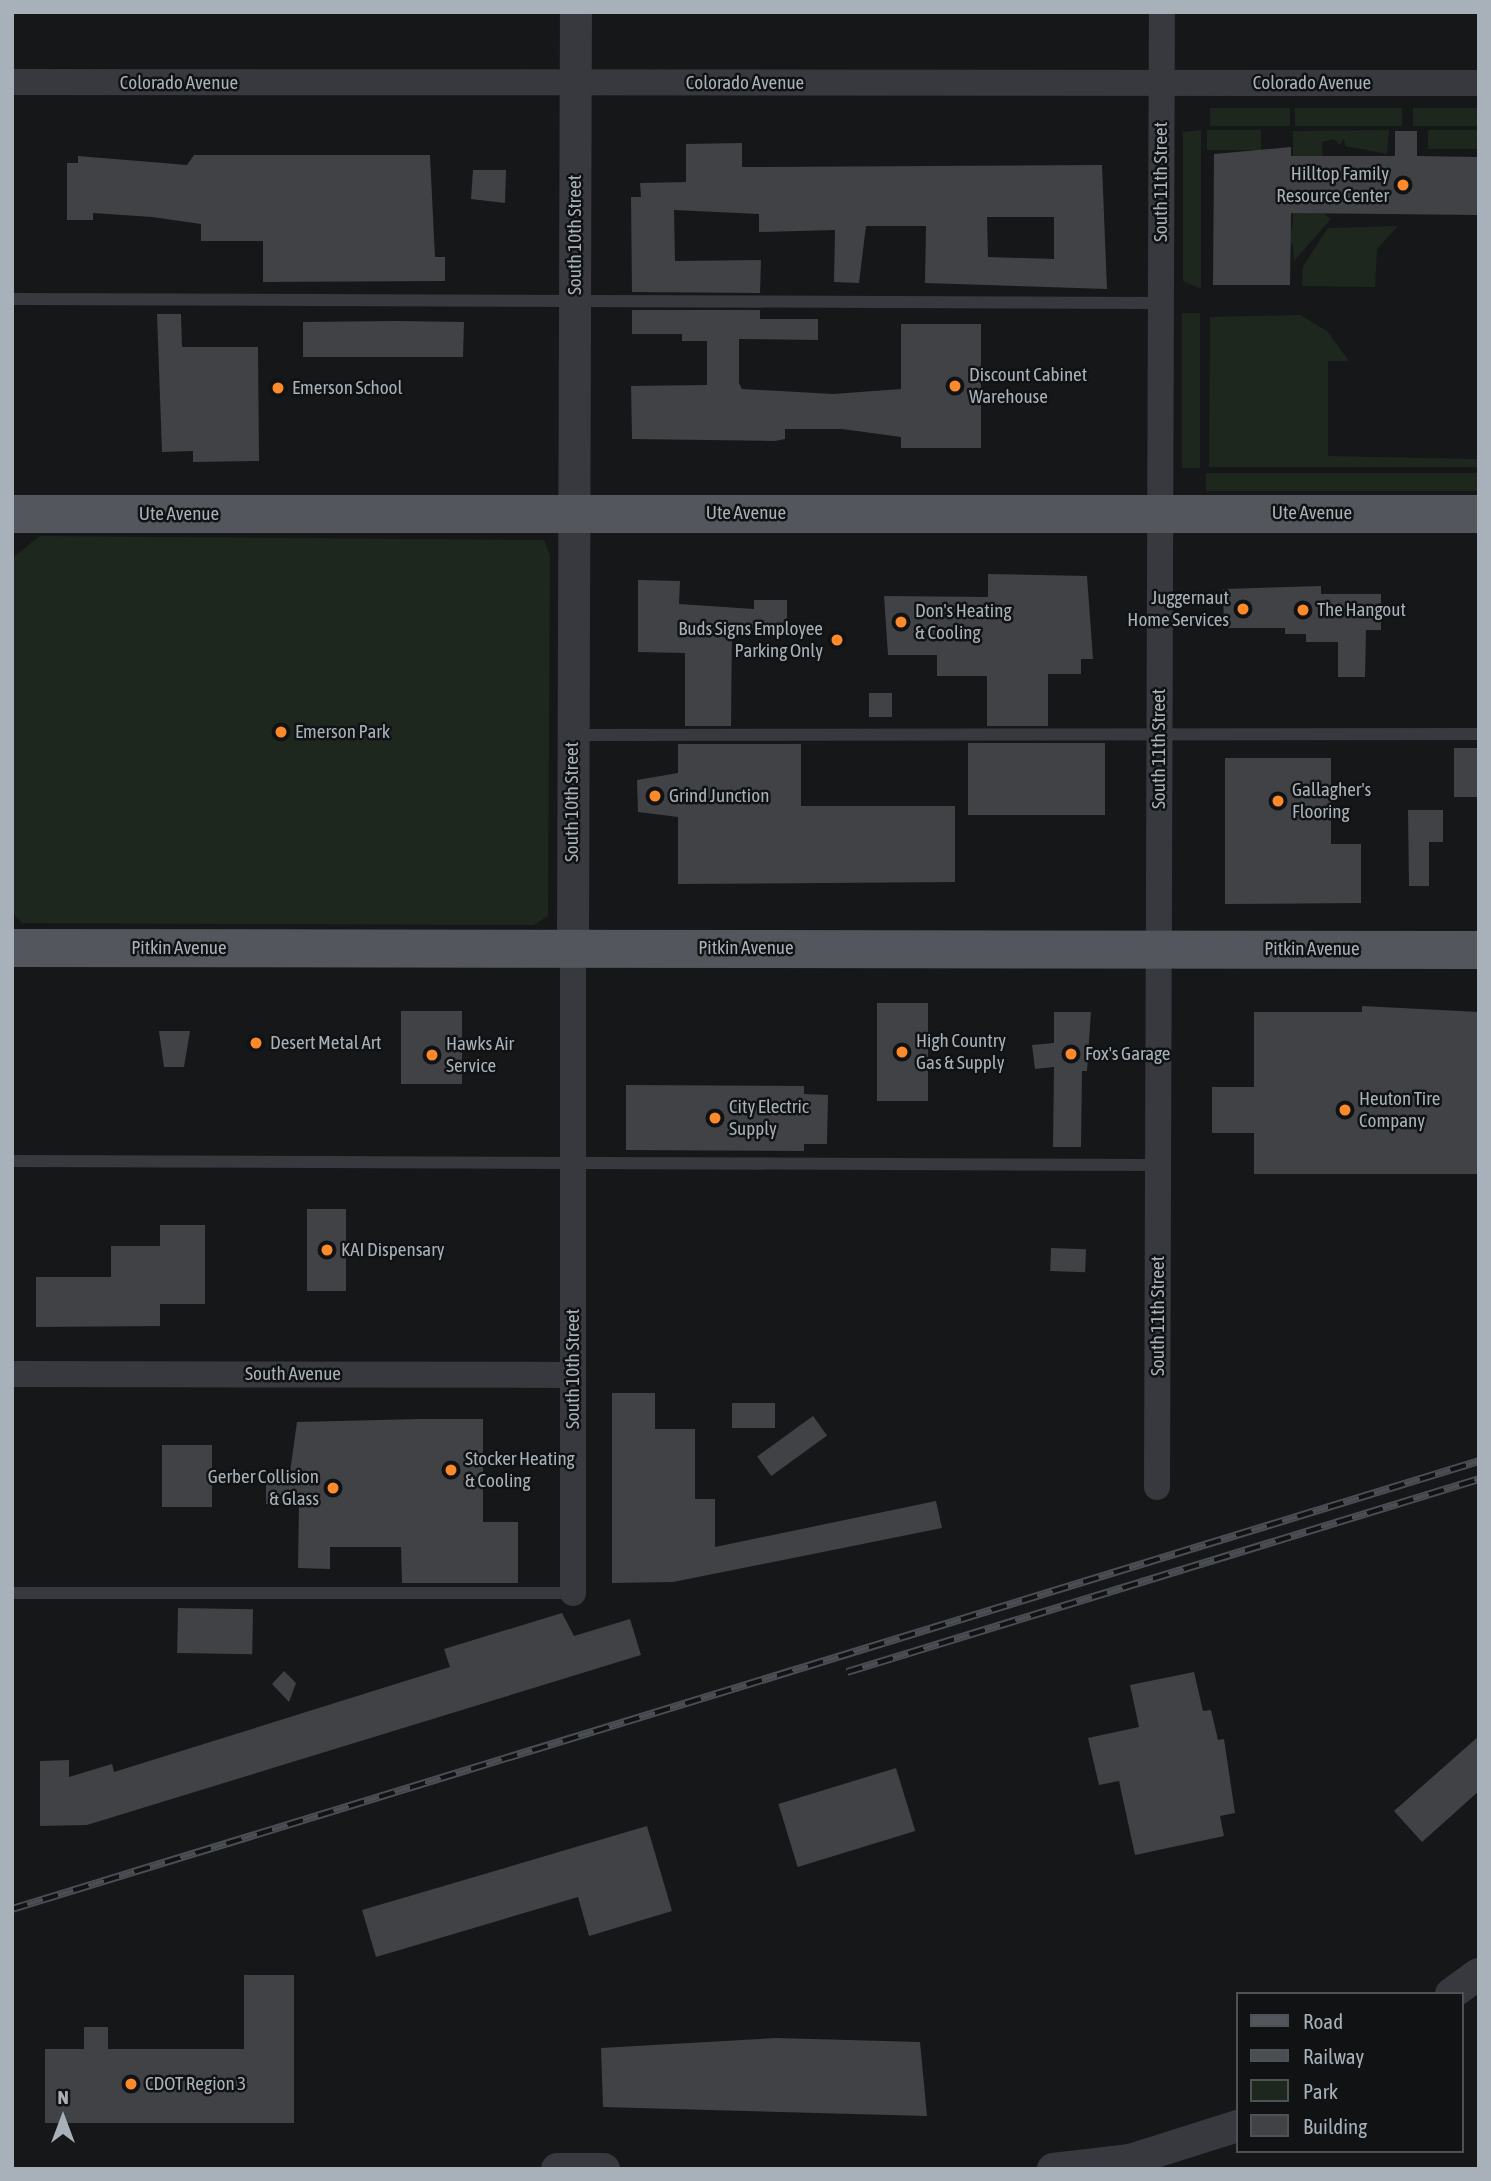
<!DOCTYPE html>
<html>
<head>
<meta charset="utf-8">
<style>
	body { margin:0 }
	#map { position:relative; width:1491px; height:2181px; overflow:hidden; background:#161718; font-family:"Asap Condensed",sans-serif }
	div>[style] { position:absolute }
	.green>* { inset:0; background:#1e271e; transform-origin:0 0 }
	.building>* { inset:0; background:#404246; transform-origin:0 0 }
	.service>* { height:12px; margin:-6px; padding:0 6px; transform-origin:6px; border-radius:6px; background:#37393e }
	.minor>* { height:26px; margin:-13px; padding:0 13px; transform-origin:13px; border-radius:13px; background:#37393e }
	.tertiary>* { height:32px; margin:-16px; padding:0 16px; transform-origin:16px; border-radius:16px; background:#37393e }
	.primary>* { height:38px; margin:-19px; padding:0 19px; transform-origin:19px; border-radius:19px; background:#53575d }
	.rail>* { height:8px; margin-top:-4px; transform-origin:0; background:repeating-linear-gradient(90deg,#111213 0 16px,#4a4e53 0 32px); box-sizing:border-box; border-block:2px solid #4a4e53 }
	.dots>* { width:19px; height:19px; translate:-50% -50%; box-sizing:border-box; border:4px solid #111213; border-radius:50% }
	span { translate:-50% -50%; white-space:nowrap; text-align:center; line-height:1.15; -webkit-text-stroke:5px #111213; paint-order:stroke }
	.street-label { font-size:19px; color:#a8b1b9 }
	.poi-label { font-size:19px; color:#a8b1b9 }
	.right { translate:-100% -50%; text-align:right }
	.left { translate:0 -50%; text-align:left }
	.frame { position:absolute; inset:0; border:14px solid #a8b1b9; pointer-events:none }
	.legend { position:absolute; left:1236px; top:1992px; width:228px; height:161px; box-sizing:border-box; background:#111213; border:2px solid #4d5255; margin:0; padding:9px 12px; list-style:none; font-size:21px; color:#a8b1b9 }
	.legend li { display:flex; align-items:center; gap:14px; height:35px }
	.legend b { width:35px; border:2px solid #4d5255 }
	.north { position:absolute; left:28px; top:2083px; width:70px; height:70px; -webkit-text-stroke:5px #111213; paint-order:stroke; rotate:0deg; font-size:19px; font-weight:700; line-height:28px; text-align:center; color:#a8b1b9 }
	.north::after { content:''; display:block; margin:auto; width:24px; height:32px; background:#a8b1b9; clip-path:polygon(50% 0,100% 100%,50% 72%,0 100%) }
</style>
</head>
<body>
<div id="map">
	<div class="green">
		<div style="left:1210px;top:108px;width:80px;height:18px"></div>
		<div style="left:1295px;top:108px;width:107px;height:18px"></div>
		<div style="left:1413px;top:108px;width:66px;height:18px"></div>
		<div style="clip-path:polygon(1201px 130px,1201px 287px,1199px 288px,1183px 281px,1183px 132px)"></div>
		<div style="left:1207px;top:130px;width:54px;height:20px"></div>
		<div style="clip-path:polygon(1389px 130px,1387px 154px,1345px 146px,1344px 138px,1340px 145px,1334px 139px,1322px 142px,1324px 214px,1331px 219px,1294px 261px,1293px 245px,1287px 243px,1293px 224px,1293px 131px)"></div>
		<div style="left:1428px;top:130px;width:51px;height:19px"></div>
		<div style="clip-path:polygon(1398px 226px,1377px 249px,1375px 287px,1302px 286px,1303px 266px,1328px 228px)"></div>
		<div style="left:1200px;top:313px;width:155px;height:18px;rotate:90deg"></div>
		<div style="clip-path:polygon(1300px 315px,1327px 331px,1349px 361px,1328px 361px,1328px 456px,1479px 459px,1479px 467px,1209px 467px,1210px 317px)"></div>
		<div style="left:1206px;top:473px;width:273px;height:18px"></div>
		<div style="clip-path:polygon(40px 536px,544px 540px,550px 555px,548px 916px,534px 925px,22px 923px,12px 912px,12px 558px)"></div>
	</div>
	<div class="building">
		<div style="clip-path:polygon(1395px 131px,1417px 131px,1417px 156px,1479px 157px,1479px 215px,1291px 213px,1290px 285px,1213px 285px,1214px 154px,1291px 147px,1291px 156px,1395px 156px)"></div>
		<div style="clip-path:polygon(evenodd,742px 143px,742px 167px,1102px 165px,1107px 289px,925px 283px,926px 226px,866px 226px,859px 283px,834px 282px,835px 230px,759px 232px,759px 214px,674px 210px,675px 261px,761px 260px,760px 293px,632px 292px,631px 197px,641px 197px,640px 183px,686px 182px,686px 144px,742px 143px,987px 217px,1054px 217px,1054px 259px,988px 257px,987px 217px)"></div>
		<div style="clip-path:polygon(194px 155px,430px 155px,435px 257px,445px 257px,445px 281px,263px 282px,263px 241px,201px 241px,201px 224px,152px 217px,93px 213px,93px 220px,67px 220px,67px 163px,78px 163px,78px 156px,187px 165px)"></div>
		<div style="clip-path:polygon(473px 170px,506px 170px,505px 203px,471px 199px)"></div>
		<div style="clip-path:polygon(632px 310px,760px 310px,760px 319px,818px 319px,818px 340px,739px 339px,739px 383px,742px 389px,833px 394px,901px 389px,901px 324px,981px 324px,981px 448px,901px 448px,901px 437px,842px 429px,785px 429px,785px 439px,775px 441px,632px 439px,631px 386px,707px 385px,707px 341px,682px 341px,682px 334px,632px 334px)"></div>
		<div style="clip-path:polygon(157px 314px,181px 314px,182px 347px,258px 347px,259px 461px,193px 462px,193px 451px,162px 452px)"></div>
		<div style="clip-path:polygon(396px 321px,464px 322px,463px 357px,303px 357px,303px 322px)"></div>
		<div style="clip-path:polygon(988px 574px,1087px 576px,1093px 659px,1081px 659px,1081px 674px,1048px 674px,1048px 726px,987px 726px,987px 676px,937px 676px,937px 655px,888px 655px,884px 596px,988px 597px)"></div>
		<div style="clip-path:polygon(638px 580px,680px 581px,679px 604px,754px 609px,754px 600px,787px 600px,787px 628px,732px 628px,731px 726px,685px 726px,685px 653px,638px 652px)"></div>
		<div style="clip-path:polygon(1321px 586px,1321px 594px,1381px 594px,1381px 630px,1366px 630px,1365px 677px,1338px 677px,1338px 642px,1306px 642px,1306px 634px,1285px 634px,1285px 628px,1224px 628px,1223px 589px)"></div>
		<div style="left:869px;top:693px;width:23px;height:24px"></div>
		<div style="left:968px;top:743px;width:137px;height:72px"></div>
		<div style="clip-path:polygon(678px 744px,801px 744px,801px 806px,955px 806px,955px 882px,678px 884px,678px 817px,638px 812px,637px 780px,678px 773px)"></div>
		<div style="left:1454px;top:748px;width:25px;height:49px"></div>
		<div style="clip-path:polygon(1225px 758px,1331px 758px,1331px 844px,1361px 844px,1361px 903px,1225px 904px)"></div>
		<div style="clip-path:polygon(1408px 810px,1443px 810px,1443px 842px,1429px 842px,1429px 886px,1409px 886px)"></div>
		<div style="left:877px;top:1003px;width:51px;height:98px"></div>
		<div style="clip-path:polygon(1362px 1006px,1479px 1012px,1479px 1174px,1254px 1174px,1254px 1133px,1212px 1133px,1212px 1087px,1254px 1087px,1254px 1012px,1362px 1012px)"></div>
		<div style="left:401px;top:1011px;width:61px;height:73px"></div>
		<div style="clip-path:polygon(1054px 1012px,1091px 1012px,1087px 1071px,1082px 1071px,1081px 1147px,1053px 1147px,1054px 1067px,1035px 1069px,1032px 1045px,1054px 1043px)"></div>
		<div style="clip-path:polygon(159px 1031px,190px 1031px,184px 1067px,164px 1067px)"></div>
		<div style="clip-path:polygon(626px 1085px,804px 1086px,804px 1094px,828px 1095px,827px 1144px,804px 1144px,804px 1151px,626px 1150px)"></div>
		<div style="left:307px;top:1209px;width:39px;height:82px"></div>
		<div style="clip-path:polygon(160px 1225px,205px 1225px,205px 1304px,160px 1304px,160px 1326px,36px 1327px,36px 1277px,111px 1277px,111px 1246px,160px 1246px)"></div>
		<div style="left:1051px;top:1248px;width:35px;height:23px;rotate:2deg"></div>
		<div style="clip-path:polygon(612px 1393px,655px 1393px,655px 1429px,695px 1429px,695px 1499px,715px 1499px,715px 1547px,936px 1501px,942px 1528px,673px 1582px,612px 1583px)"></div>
		<div style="left:732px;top:1403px;width:43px;height:25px"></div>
		<div style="left:813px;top:1416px;width:24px;height:69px;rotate:54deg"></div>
		<div style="clip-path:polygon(420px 1419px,483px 1419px,483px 1522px,518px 1522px,518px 1583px,402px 1583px,401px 1547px,330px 1547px,330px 1569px,298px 1568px,299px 1504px,266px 1504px,266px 1472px,290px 1472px,297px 1422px)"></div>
		<div style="left:162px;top:1445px;width:50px;height:62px"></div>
		<div style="left:178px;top:1608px;width:75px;height:45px;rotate:1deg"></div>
		<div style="clip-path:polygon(562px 1613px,574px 1636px,630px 1619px,641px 1655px,87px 1825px,40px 1826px,40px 1761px,69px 1760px,69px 1777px,112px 1764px,114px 1772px,450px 1667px,444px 1649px)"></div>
		<div style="clip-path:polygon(284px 1671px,296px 1683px,289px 1702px,272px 1684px)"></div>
		<div style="clip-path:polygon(1194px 1672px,1203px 1711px,1211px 1710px,1218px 1740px,1224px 1739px,1235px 1813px,1220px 1816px,1224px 1836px,1135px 1855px,1119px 1781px,1099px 1785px,1088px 1738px,1139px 1727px,1130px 1685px)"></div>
		<div style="clip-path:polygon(1479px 1736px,1479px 1791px,1422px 1842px,1394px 1811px)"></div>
		<div style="left:896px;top:1768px;width:66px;height:123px;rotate:73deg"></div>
		<div style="clip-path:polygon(647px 1826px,672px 1911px,589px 1936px,578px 1897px,376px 1957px,362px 1910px)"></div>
		<div style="clip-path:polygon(244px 1975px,294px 1975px,294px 2123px,45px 2123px,45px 2049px,84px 2049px,84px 2027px,108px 2027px,108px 2049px,244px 2049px)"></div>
		<div style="clip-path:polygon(776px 2038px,920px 2042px,927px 2116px,603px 2107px,601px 2048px)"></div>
	</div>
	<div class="service">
		<div style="left:12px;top:299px;width:1149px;rotate:0.2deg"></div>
		<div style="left:573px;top:735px;width:906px;rotate:-0.06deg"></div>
		<div style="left:12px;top:1161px;width:1147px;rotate:0.2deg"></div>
		<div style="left:12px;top:1593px;width:561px"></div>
	</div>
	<div class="minor">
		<div style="left:12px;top:82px;width:1467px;rotate:0.04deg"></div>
		<div style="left:573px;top:948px;width:645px;rotate:90deg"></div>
		<div style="left:12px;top:1374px;width:561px;rotate:0.1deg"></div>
		<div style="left:1157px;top:1487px;width:1475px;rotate:-89.81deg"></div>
	</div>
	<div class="tertiary">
		<div style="left:573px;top:948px;width:936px;rotate:-89.82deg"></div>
		<div style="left:1451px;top:1994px;width:34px;rotate:-36deg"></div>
		<div style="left:557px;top:2169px;width:47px"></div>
		<div style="left:1053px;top:2169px;width:78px;rotate:-6.7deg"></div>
		<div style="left:1130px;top:2160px;width:112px;rotate:-17.6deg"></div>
	</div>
	<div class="primary">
		<div style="left:12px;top:514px;width:1467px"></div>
		<div style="left:12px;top:948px;width:1467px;rotate:0.08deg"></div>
	</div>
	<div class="rail">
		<div style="left:847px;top:1672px;width:661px;rotate:-16.98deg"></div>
		<div style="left:12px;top:1909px;width:1534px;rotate:-16.98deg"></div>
	</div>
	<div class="dots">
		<div style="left:1403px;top:185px;background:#fc8a2b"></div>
		<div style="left:955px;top:386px;background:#fc8a2b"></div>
		<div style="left:278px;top:388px;background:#fc8a2b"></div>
		<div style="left:1243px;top:609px;background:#fc8a2b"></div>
		<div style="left:1303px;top:610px;background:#fc8a2b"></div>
		<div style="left:901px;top:622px;background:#fc8a2b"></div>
		<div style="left:837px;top:640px;background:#fc8a2b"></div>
		<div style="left:281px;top:732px;background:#fc8a2b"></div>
		<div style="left:655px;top:796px;background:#fc8a2b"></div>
		<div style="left:1278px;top:801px;background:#fc8a2b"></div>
		<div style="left:256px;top:1043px;background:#fc8a2b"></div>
		<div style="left:902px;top:1052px;background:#fc8a2b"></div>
		<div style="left:1071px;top:1054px;background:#fc8a2b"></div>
		<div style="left:432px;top:1055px;background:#fc8a2b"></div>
		<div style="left:1345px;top:1110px;background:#fc8a2b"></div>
		<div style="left:715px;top:1118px;background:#fc8a2b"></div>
		<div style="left:327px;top:1250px;background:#fc8a2b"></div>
		<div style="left:451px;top:1470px;background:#fc8a2b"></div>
		<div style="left:333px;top:1488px;background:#fc8a2b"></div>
		<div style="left:131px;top:2084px;background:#fc8a2b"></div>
	</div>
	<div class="street-label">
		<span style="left:179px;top:83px">Colorado Avenue</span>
		<span style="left:745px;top:83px">Colorado Avenue</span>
		<span style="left:1312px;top:83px">Colorado Avenue</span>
		<span style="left:1161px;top:182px;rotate:-90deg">South 11th Street</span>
		<span style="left:575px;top:235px;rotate:-90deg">South 10th Street</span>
		<span style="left:746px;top:513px">Ute Avenue</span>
		<span style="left:1312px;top:513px">Ute Avenue</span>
		<span style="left:179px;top:514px">Ute Avenue</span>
		<span style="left:1159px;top:749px;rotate:-90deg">South 11th Street</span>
		<span style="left:572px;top:802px;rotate:-90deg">South 10th Street</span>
		<span style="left:179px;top:948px">Pitkin Avenue</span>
		<span style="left:746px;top:948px">Pitkin Avenue</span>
		<span style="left:1312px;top:949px">Pitkin Avenue</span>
		<span style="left:1158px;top:1316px;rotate:-90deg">South 11th Street</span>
		<span style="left:573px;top:1369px;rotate:-90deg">South 10th Street</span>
		<span style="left:293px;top:1374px">South Avenue</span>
	</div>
	<div class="poi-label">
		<span class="right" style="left:1389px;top:185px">Hilltop Family<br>Resource Center</span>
		<span class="left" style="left:969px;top:386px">Discount Cabinet<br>Warehouse</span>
		<span class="left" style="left:292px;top:388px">Emerson School</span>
		<span class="right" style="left:1229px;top:609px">Juggernaut<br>Home Services</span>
		<span class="left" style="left:1317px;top:610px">The Hangout</span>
		<span class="left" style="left:915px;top:622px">Don's Heating<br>&amp; Cooling</span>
		<span class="right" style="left:823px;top:640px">Buds Signs Employee<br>Parking Only</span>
		<span class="left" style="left:295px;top:732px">Emerson Park</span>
		<span class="left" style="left:1292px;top:801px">Gallagher's<br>Flooring</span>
		<span class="left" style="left:669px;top:796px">Grind Junction</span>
		<span class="left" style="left:916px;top:1052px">High Country<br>Gas &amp; Supply</span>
		<span class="left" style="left:270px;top:1043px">Desert Metal Art</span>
		<span class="left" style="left:446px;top:1055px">Hawks Air<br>Service</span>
		<span class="left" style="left:1085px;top:1054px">Fox's Garage</span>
		<span class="left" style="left:1359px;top:1110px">Heuton Tire<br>Company</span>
		<span class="left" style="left:729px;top:1118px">City Electric<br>Supply</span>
		<span class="left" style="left:341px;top:1250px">KAI Dispensary</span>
		<span class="left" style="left:465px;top:1470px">Stocker Heating<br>&amp; Cooling</span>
		<span class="right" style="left:319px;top:1488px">Gerber Collision<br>&amp; Glass</span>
		<span class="left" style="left:145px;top:2084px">CDOT Region 3</span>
	</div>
	<div class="frame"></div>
	<ul class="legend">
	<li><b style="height:9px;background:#53575d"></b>Road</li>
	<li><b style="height:9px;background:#4a4e53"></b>Railway</li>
	<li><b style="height:19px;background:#1e271e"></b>Park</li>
	<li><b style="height:19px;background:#404246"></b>Building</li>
	</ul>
	<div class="north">N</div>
</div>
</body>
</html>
